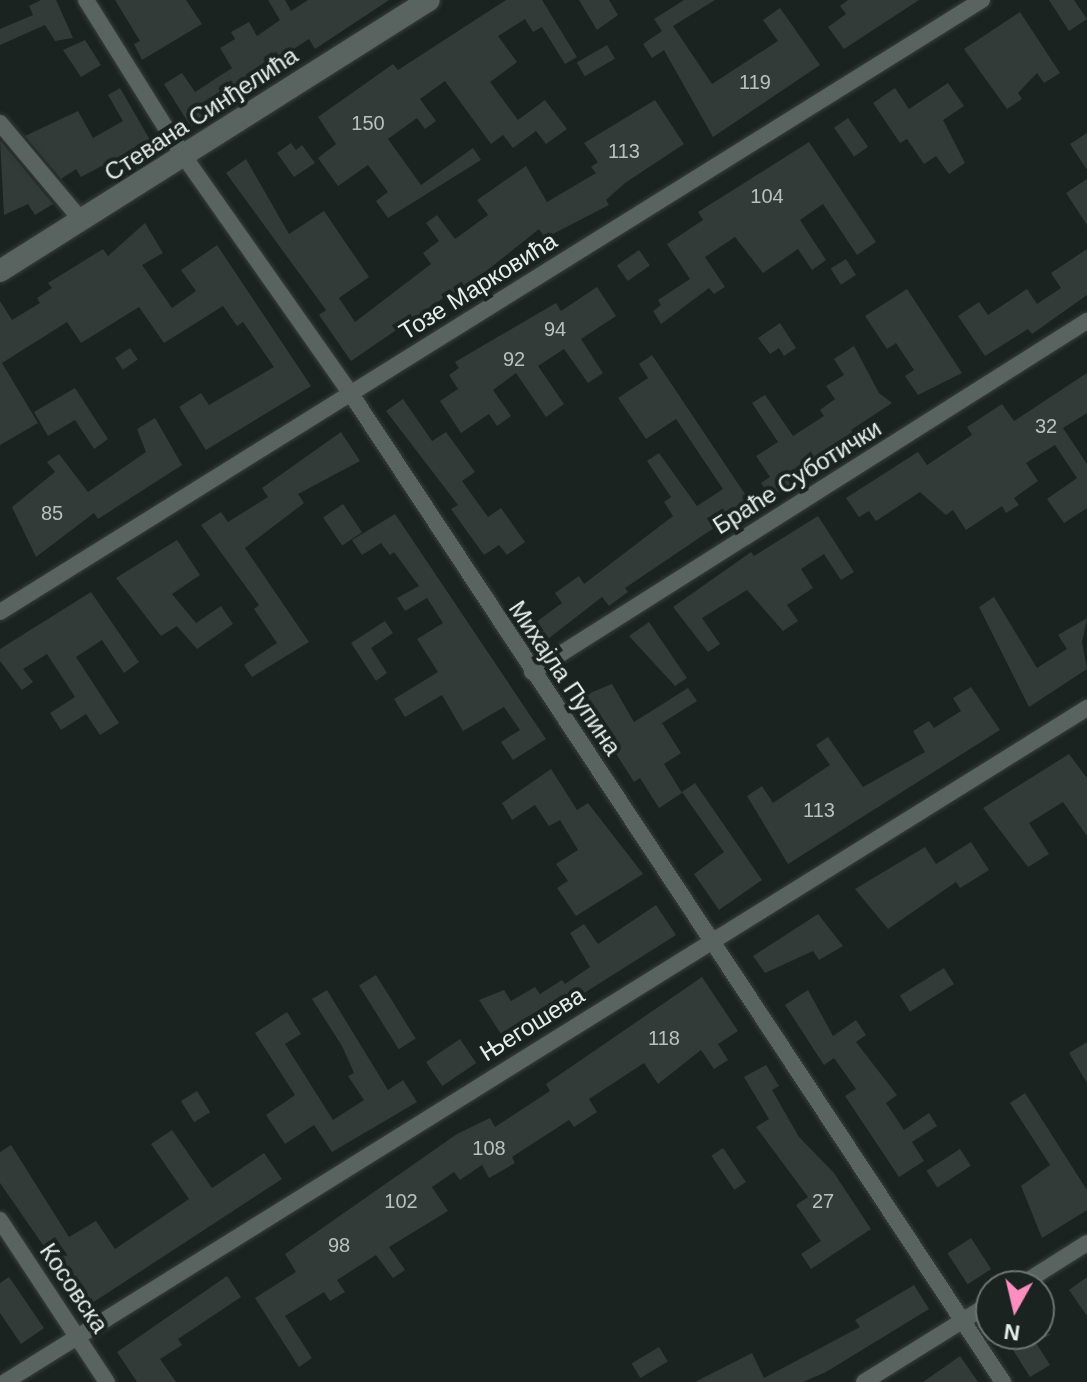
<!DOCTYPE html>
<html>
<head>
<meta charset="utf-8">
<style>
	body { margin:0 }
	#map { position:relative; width:1087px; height:1382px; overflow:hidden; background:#1b2320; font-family:Arial,sans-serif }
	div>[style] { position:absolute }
	.building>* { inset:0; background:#323b38; transform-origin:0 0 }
	.roads { filter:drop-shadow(0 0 2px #373e3c) drop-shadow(0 0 2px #373e3c) }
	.minor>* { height:16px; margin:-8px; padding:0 8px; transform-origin:8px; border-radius:8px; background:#596360 }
	.tertiary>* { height:22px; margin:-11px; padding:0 11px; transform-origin:11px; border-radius:11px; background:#596360 }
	span { translate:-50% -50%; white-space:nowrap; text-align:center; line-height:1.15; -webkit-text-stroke:8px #1b2320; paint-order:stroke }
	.number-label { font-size:20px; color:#bac0be }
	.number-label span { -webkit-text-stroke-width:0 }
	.street-label { font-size:24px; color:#e7edeb }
	.north { position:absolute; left:975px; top:1270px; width:80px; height:80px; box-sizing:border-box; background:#1b2320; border:2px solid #6d7471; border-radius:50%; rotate:188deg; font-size:22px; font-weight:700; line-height:32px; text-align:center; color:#e7edeb }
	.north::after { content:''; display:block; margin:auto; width:28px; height:36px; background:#fd8ebf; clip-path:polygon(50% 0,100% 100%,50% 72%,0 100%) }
</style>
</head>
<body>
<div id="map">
	<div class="building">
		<div style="clip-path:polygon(41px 0,56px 0,73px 38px,55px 41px,45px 25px,0 45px,0 29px,33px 15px,29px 6px)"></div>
		<div style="clip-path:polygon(115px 0,186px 0,202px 24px,142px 60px,134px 44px,140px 41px)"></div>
		<div style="clip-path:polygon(268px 0,285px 0,291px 11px,308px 0,389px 0,315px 49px,309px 39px,280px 58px,286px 68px,191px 127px,164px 84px,182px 73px,195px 92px,232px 68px,220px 48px,235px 39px,231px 32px,249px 22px,257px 36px,280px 20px)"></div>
		<div style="clip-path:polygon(506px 0,542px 0,577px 57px,565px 64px,542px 27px,533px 32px,525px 19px,498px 36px,517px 62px,490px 82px,518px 120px,545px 100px,567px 129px,546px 144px,536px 131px,513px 148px,503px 135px,491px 144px,445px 81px,420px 99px,436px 121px,425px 129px,417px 118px,388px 139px,421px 185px,473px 148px,481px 160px,388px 218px,376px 201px,388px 192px,368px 165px,338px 186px,318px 158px,336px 144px,318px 117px,393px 64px,398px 70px)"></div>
		<div style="clip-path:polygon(579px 0,609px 0,618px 15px,597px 30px)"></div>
		<div style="clip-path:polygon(684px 0,715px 0,673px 26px,712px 84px,778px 41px,763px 20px,780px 8px,820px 65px,713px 137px,664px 50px,652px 58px,643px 44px,662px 31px,654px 19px)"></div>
		<div style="clip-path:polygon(848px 0,919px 0,844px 49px,828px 27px,846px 14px,840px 6px)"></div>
		<div style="clip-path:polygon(1049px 0,1074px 0,1087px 19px,1069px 31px)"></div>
		<div style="clip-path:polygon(1020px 12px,1060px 73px,1044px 83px,1037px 73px,1018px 93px,1022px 99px,1007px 109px,964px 49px)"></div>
		<div style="clip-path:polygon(85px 40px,101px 65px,81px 77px,63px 50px)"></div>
		<div style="left:607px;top:45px;width:16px;height:35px;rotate:60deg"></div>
		<div style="clip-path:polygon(948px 83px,964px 106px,943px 120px,965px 163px,949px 174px,936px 156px,924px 164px,907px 139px,900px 143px,873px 103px,895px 88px,909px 109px)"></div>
		<div style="clip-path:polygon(120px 88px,150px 140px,81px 177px,76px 169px,61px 179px,25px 136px,78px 111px,93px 138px,123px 121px,108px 95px)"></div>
		<div style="clip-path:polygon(655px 100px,684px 144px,625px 183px,606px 200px,609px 205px,545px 238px,539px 229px,455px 296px,452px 292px,351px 361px,319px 315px,326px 310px,226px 173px,246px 159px,289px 234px,324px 211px,369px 277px,339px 298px,355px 322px,431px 264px,423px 253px,439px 241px,426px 223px,437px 215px,455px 239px,488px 215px,477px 200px,526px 166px,547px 202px,596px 173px,591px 167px,598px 162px,584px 143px)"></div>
		<div style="left:848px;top:118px;width:35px;height:17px;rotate:55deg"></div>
		<div style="clip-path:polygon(1087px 133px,1087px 170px,1070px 144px)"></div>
		<div style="clip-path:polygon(0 140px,53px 204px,35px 215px,28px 204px,4px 215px)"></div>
		<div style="clip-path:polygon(809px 142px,876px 242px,857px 255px,823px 204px,800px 220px,826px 260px,812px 270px,798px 249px,763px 273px,735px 237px,705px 257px,725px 287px,714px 294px,709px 288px,661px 324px,653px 311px,661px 305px,658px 300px,690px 279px,667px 244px,703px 220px,698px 212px)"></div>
		<div style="clip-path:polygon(291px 143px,296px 150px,302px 145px,315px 163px,294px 177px,277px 153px)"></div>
		<div style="clip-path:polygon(1087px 179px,1087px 225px,1066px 193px)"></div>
		<div style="clip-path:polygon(145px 223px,163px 253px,142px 265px,172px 308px,196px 291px,181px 270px,217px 245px,311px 386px,206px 450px,179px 407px,201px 393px,209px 405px,274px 367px,243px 322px,237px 326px,223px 306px,164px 343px,139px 307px,81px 343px,67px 322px,2px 363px,38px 423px,0 445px,0 301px,12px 320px,40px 303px,37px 298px,52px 288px,48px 283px,103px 249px,108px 256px)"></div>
		<div style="clip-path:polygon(1087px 249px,1087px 295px,1032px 334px,1028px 329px,985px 356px,958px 316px,979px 302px,988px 315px,1027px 289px,1037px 304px,1061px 288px,1051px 273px)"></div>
		<div style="left:639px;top:250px;width:19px;height:27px;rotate:55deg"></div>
		<div style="left:846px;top:259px;width:19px;height:18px;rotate:58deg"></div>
		<div style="clip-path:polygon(597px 287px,616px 316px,581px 339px,603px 373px,588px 383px,564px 349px,538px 366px,564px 404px,546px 417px,516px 373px,493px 390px,511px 416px,497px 426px,489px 414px,461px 433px,440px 401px,458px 389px,449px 375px,459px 368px,455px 362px,556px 303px,561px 311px)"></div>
		<div style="clip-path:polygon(907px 289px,962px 373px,918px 395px,905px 376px,914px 370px,896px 343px,887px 349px,865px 316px)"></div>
		<div style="clip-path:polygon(780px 323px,796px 348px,784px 356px,779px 348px,770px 354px,758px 338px)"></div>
		<div style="clip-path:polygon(854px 346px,879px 393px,892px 403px,851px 430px,858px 440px,817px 467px,812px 459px,788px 474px,794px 482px,771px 498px,761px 483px,770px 477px,756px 456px,778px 442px,752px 403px,765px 395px,793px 436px,824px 416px,820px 410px,835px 399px,826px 386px,844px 375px,834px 359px)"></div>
		<div style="left:130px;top:348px;width:14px;height:18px;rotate:56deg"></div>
		<div style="clip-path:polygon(652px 355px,751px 503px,625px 588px,628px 592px,609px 606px,602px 597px,544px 642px,532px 625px,562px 603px,555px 593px,579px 576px,584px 584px,673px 516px,664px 502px,671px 497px,647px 461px,659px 453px,697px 506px,723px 489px,676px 419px,646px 439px,618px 398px,648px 378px,639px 364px)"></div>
		<div style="clip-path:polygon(1087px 373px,1087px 413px,1063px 428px,1087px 464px,1087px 508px,1064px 523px,1047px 499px,1077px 478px,1055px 445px,1026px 463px,1038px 481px,1014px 498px,1019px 505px,1006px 513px,1002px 506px,966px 530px,953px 510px,946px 515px,920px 492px,876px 521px,869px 511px,859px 517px,846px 498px,918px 452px,927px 465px,972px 435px,967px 427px,1002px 404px,1014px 421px)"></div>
		<div style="clip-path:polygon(75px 388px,108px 439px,94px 449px,75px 420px,48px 436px,34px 412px)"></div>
		<div style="clip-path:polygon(403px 399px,432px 441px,446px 432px,475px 472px,462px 481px,488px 517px,501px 508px,525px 542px,507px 555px,499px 545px,484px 555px,451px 509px,458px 505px,386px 411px)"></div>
		<div style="clip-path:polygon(155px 418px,182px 465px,98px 519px,94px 513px,36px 557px,12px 507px,55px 472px,47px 462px,59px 454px,88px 492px,146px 452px,137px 429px)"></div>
		<div style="clip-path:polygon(341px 432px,360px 461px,298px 494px,304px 503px,245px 548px,309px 642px,252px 677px,244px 665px,277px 643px,254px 609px,259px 605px,201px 525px,221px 512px,228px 522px,268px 497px,262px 488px)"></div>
		<div style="left:343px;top:504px;width:34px;height:24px;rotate:56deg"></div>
		<div style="clip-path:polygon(395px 514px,546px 739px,513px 760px,501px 742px,520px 730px,504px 707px,463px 731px,442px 695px,405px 717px,394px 699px,438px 672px,417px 639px,443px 623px,427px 598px,405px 611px,397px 598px,419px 586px,394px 552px,390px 555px,381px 543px,362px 555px,352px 540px)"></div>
		<div style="clip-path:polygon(818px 516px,854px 572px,841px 580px,824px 554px,801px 569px,813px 588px,787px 605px,798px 621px,783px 631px,747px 590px,702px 618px,720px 644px,708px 652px,673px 607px,751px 552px,754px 556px)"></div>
		<div style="clip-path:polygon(177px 540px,200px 575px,172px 594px,196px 623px,221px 606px,233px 624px,197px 649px,177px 626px,161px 636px,116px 578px)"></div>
		<div style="clip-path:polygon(91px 592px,139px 662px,124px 673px,102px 640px,76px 657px,119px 723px,100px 735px,86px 714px,61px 730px,50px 713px,75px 697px,47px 654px,23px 669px,33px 682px,22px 690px,0 661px,0 649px)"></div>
		<div style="clip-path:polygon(994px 597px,1037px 668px,1067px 649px,1058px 635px,1087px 618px,1082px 642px,1087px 669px,1029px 707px,979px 607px)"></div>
		<div style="clip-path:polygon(385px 621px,393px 633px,371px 648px,387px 673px,376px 681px,351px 643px)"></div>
		<div style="clip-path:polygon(649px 622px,687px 678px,675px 686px,629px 636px)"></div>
		<div style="clip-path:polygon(612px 684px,634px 722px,688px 688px,697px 701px,662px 723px,681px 753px,664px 764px,682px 793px,659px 808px,640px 778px,634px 782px,580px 697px)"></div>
		<div style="clip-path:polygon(971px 687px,1000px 730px,788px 864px,747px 796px,762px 786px,773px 803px,830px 765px,816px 745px,828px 737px,863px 787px,925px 752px,913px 731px,929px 721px,934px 728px,961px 711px,953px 698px)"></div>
		<div style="clip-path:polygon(1069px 754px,1087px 778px,1087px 836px,1063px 802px,1029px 823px,1049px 854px,1028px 867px,983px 808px)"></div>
		<div style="clip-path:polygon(551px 769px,577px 810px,588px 803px,643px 874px,576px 916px,557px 888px,568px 881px,556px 864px,578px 850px,560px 820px,549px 826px,535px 805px,512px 820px,502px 803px)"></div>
		<div style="clip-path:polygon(695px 783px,762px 880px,719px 910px,694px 874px,724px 852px,682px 792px)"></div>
		<div style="clip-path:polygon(971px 842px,989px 870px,960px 888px,956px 882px,888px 929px,855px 889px,925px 847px,936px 864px)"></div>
		<div style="clip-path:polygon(656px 905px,676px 935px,532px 1026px,527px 1017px,501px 1034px,479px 1000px,504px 990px,511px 1001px,535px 987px,540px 994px,562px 980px,565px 984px,590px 967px,570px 933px,584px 924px,598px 944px)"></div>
		<div style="clip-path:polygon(818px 914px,843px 946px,819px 960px,813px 951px,765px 973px,753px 956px)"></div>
		<div style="left:944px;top:968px;width:19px;height:52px;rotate:58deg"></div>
		<div style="left:376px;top:975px;width:75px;height:20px;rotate:58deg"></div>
		<div style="clip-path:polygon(702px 977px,738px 1031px,718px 1044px,728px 1060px,714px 1069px,701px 1050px,658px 1084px,644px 1063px,589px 1099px,597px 1112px,574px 1127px,569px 1120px,512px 1157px,515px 1163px,489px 1178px,482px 1165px,460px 1180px,454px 1172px,432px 1187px,448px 1211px,389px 1247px,405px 1270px,393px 1278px,376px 1255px,337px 1280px,345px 1292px,330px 1301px,324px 1292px,285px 1316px,312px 1358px,299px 1367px,255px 1298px,296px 1272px,285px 1254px,457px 1134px,490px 1118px,495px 1127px,550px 1091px,546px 1084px)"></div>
		<div style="clip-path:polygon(327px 990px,388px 1090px,403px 1080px,417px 1102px,332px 1152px,314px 1125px,285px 1144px,266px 1115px,295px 1095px,255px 1033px,287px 1012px,301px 1034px,285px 1044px,333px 1120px,364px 1100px,348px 1076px,354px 1073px,342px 1046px,312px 999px)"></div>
		<div style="clip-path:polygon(808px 990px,833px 1036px,856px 1020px,866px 1035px,856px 1042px,897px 1095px,886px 1103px,904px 1130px,929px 1113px,937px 1126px,912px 1142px,924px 1161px,899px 1177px,845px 1096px,856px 1089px,834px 1058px,824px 1065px,785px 1005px)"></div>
		<div style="left:460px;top:1039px;width:29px;height:41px;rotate:56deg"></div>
		<div style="clip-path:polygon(1087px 1042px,1087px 1083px,1069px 1053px)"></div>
		<div style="clip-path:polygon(766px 1065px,779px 1086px,772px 1090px,799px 1137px,834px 1173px,871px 1229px,811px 1269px,801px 1254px,821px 1241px,796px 1205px,808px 1197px,756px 1127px,769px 1119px,744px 1077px)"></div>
		<div style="left:197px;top:1091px;width:25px;height:19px;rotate:58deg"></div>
		<div style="clip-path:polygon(1025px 1093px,1087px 1190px,1087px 1210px,1042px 1238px,1021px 1186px,1050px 1165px,1010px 1103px)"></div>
		<div style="clip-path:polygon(172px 1130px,212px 1188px,264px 1153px,282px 1179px,86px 1307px,0 1183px,0 1152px,11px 1145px,69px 1237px,96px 1221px,115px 1249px,189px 1199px,151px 1144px)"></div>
		<div style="left:723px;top:1148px;width:41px;height:14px;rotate:56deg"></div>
		<div style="left:960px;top:1149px;width:20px;height:40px;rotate:57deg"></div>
		<div style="left:971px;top:1238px;width:37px;height:28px;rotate:57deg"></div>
		<div style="clip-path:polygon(227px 1276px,241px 1297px,178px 1339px,182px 1345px,160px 1359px,176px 1382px,137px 1382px,117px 1352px)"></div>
		<div style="clip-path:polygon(9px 1277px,44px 1328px,21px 1344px,0 1313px,0 1283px)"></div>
		<div style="clip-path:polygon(1087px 1277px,1087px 1316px,1069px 1290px)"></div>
		<div style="clip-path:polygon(914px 1285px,929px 1309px,826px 1372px,803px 1382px,695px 1382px,752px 1353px,764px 1378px,860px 1327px,855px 1320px)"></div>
		<div style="clip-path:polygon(1003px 1334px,1051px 1334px,1036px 1343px,1050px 1365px,1030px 1377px)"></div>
		<div style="left:659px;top:1347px;width:17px;height:32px;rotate:59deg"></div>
		<div style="clip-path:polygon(960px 1356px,978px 1382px,923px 1382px)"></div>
	</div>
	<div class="roads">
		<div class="minor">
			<div style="left:86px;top:0;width:183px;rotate:58deg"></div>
			<div style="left:183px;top:155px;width:292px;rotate:54.9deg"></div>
			<div style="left:351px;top:394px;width:1184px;rotate:56.58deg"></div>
			<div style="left:0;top:123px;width:128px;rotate:50.1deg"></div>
			<div style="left:0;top:612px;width:1157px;rotate:-31.93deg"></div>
			<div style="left:532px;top:672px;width:657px;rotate:-32.31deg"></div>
			<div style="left:0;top:1220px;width:194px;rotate:56.6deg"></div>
			<div style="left:1019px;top:1286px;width:80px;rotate:-32.3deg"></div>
			<div style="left:5px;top:1382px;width:1275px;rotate:-31.92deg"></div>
			<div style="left:864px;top:1382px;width:150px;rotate:-31.9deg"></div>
		</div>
		<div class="tertiary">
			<div style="left:0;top:271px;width:507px;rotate:-32.28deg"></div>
		</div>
	</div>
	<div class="number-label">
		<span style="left:755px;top:82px">119</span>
		<span style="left:368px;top:123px">150</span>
		<span style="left:624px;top:151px">113</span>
		<span style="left:767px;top:196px">104</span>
		<span style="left:555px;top:329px">94</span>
		<span style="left:514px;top:359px">92</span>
		<span style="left:1046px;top:426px">32</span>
		<span style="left:52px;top:513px">85</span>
		<span style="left:819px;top:810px">113</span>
		<span style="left:664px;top:1038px">118</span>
		<span style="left:489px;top:1148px">108</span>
		<span style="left:401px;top:1201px">102</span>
		<span style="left:823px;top:1201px">27</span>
		<span style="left:339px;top:1245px">98</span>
	</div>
	<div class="street-label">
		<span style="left:201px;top:114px;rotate:-33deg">Стевана Синђелића</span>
		<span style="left:478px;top:286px;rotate:-32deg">Тозе Марковића</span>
		<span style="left:797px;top:477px;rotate:-32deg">Браће Суботички</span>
		<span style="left:565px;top:678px;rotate:56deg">Михајла Пупина</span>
		<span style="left:532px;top:1024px;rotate:-32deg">Његошева</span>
		<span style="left:74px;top:1288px;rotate:56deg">Косовска</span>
	</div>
	<div class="north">N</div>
</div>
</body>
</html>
